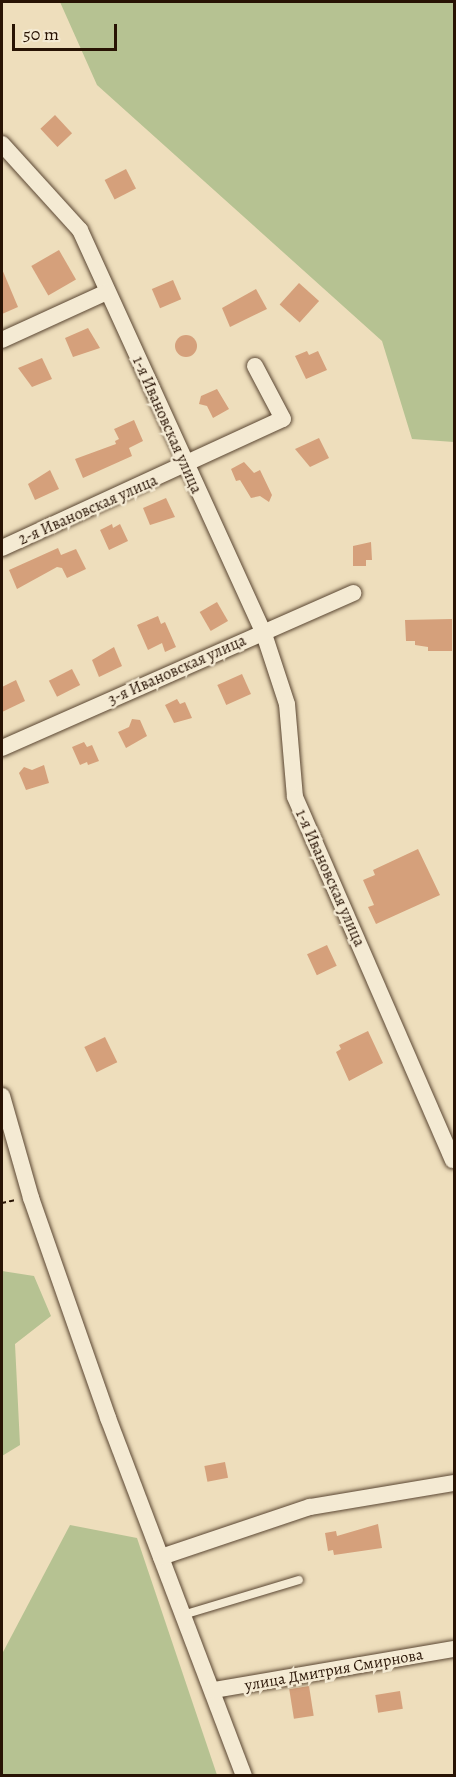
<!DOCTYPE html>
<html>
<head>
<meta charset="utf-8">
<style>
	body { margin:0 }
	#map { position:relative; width:456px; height:1777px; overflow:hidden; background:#eedebc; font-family:Alegreya,serif }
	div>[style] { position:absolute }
	.green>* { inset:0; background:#b6c292 }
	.building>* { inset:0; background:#d5a07b; transform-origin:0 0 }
	.round { border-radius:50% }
	.path>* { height:2px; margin-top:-1px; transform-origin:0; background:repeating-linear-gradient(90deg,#281304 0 4.5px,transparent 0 7.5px) }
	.roads { filter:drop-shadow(0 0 2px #5a4632) drop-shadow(0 0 2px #5a4632) }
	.service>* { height:8px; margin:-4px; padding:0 4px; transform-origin:4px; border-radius:4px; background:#f4ead3 }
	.minor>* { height:16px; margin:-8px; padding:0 8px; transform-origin:8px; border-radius:8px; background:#f4ead3 }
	span { translate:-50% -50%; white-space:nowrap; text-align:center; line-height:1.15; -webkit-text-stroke:5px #f4ead3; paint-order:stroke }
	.street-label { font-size:16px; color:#281304 }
	.frame { position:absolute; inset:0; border:3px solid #281304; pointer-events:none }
	.scale { position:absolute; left:12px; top:24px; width:105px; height:27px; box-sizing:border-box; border:3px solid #281304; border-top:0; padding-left:8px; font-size:18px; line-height:21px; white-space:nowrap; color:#281304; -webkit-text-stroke:4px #f4ead3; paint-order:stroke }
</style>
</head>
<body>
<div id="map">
	<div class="green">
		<div style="clip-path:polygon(60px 2px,454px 2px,454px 442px,412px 439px,382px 341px,97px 85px)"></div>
		<div style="clip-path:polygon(2px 1271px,34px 1276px,51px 1316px,15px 1344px,20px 1445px,2px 1456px)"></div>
		<div style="clip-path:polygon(70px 1525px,137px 1538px,217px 1775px,2px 1775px,2px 1654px)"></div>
	</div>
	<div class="building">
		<div style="left:55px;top:115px;width:25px;height:20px;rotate:47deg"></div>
		<div style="left:126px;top:169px;width:22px;height:24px;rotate:63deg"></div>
		<div style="left:59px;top:250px;width:34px;height:32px;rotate:60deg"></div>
		<div style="clip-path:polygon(2px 269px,18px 307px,2px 314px)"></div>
		<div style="left:173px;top:280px;width:21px;height:23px;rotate:67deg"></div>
		<div style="left:299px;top:283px;width:27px;height:29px;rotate:42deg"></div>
		<div style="clip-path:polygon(256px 289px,267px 309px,230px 327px,222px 308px)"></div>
		<div style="clip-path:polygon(88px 328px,100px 348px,73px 357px,65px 338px)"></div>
		<div class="round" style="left:175px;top:335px;width:22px;height:22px"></div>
		<div style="clip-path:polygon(307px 351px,309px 355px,318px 351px,327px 370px,306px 379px,295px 356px)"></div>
		<div style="clip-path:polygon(42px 358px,52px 379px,32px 387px,18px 368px)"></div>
		<div style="clip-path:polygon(217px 389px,229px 409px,213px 418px,207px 406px,199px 404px,201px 396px)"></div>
		<div style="clip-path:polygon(134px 420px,143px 441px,129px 448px,132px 456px,83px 478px,75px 459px,116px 444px,115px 441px,119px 439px,114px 429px)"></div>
		<div style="clip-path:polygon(319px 438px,329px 458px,310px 467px,295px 449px)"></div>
		<div style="clip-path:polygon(244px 462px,254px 473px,260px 470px,272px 495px,269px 502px,260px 496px,251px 498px,240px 480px,236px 481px,231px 469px)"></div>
		<div style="clip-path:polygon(50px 470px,59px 489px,35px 500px,28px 484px)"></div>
		<div style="clip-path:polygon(166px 498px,175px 517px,150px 525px,143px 508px)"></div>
		<div style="clip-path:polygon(112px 524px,113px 528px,120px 524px,128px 541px,109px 550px,100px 530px)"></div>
		<div style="clip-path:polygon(371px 542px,372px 560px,366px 560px,366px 566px,353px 566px,353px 546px)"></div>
		<div style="clip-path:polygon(58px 548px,61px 555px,76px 549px,86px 569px,67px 578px,62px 568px,57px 567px,17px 589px,9px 570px)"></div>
		<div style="left:217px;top:602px;width:22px;height:20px;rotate:60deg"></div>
		<div style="clip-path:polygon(158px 616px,161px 624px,165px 622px,176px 647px,165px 652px,162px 643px,148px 650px,137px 625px)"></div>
		<div style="clip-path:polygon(452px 619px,452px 651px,428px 651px,428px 647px,415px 645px,415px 641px,406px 641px,405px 620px)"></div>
		<div style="clip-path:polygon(114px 647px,122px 666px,99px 677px,92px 660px)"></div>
		<div style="left:72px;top:669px;width:18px;height:26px;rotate:63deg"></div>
		<div style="left:242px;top:674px;width:22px;height:27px;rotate:66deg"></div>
		<div style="clip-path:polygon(16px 680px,25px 701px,2px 712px,2px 687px)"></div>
		<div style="clip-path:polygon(177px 699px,180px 704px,185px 702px,192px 718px,174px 723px,165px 705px)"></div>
		<div style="clip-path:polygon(132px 719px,140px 720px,147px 736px,126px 748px,118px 732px,129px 727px)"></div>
		<div style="clip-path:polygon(84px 742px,87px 747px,92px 745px,99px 761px,88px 765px,87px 762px,80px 765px,72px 747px)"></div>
		<div style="clip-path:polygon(44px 765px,49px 783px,26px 790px,19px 773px,24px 767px,32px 770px)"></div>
		<div style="clip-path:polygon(418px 849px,440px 895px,376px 924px,368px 907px,374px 905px,363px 880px,375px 875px,373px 870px)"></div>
		<div style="left:327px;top:945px;width:23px;height:22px;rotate:65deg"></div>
		<div style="clip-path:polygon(368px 1031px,383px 1063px,349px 1081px,336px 1052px,341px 1049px,339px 1045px)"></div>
		<div style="left:105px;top:1037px;width:28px;height:23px;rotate:64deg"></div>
		<div style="left:225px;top:1462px;width:16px;height:21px;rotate:79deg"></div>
		<div style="clip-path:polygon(378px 1524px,382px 1548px,334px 1555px,333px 1550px,328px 1551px,325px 1533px,336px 1531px,337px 1536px)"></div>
		<div style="left:309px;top:1686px;width:30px;height:20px;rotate:81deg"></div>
		<div style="left:400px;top:1691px;width:18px;height:25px;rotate:81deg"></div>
	</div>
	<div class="path">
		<div style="left:2px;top:1203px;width:14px;rotate:-12deg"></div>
	</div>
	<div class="roads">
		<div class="service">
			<div style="left:183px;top:1615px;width:121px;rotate:-16.8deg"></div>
		</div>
		<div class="minor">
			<div style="left:2px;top:144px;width:116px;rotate:47.8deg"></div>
			<div style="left:80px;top:230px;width:441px;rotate:65.5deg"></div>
			<div style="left:263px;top:631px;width:77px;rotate:71.8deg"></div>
			<div style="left:287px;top:704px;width:93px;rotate:85.1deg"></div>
			<div style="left:295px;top:797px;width:396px;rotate:66.5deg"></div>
			<div style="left:2px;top:340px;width:115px;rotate:-24.6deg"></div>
			<div style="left:2px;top:548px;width:309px;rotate:-24.7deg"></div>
			<div style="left:283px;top:419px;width:60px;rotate:-117.8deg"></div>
			<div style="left:2px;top:748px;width:384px;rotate:-23.8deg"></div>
			<div style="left:2px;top:1096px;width:106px;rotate:74.1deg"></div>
			<div style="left:31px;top:1198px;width:233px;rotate:70.7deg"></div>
			<div style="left:108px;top:1418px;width:383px;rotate:69.2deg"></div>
			<div style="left:161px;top:1557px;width:157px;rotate:-18.6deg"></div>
			<div style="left:310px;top:1507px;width:146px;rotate:-9.5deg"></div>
			<div style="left:214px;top:1690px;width:243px;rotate:-9.7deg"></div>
		</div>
	</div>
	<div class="street-label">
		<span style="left:167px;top:425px;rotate:66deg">1-я Ивановская улица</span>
		<span style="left:88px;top:510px;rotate:-24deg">2-я Ивановская улица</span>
		<span style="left:177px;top:670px;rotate:-24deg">3-я Ивановская улица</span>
		<span style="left:330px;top:878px;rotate:66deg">1-я Ивановская улица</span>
		<span style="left:334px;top:1670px;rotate:-10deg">улица Дмитрия Смирнова</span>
	</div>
	<div class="frame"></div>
	<div class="scale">50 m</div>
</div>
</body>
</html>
